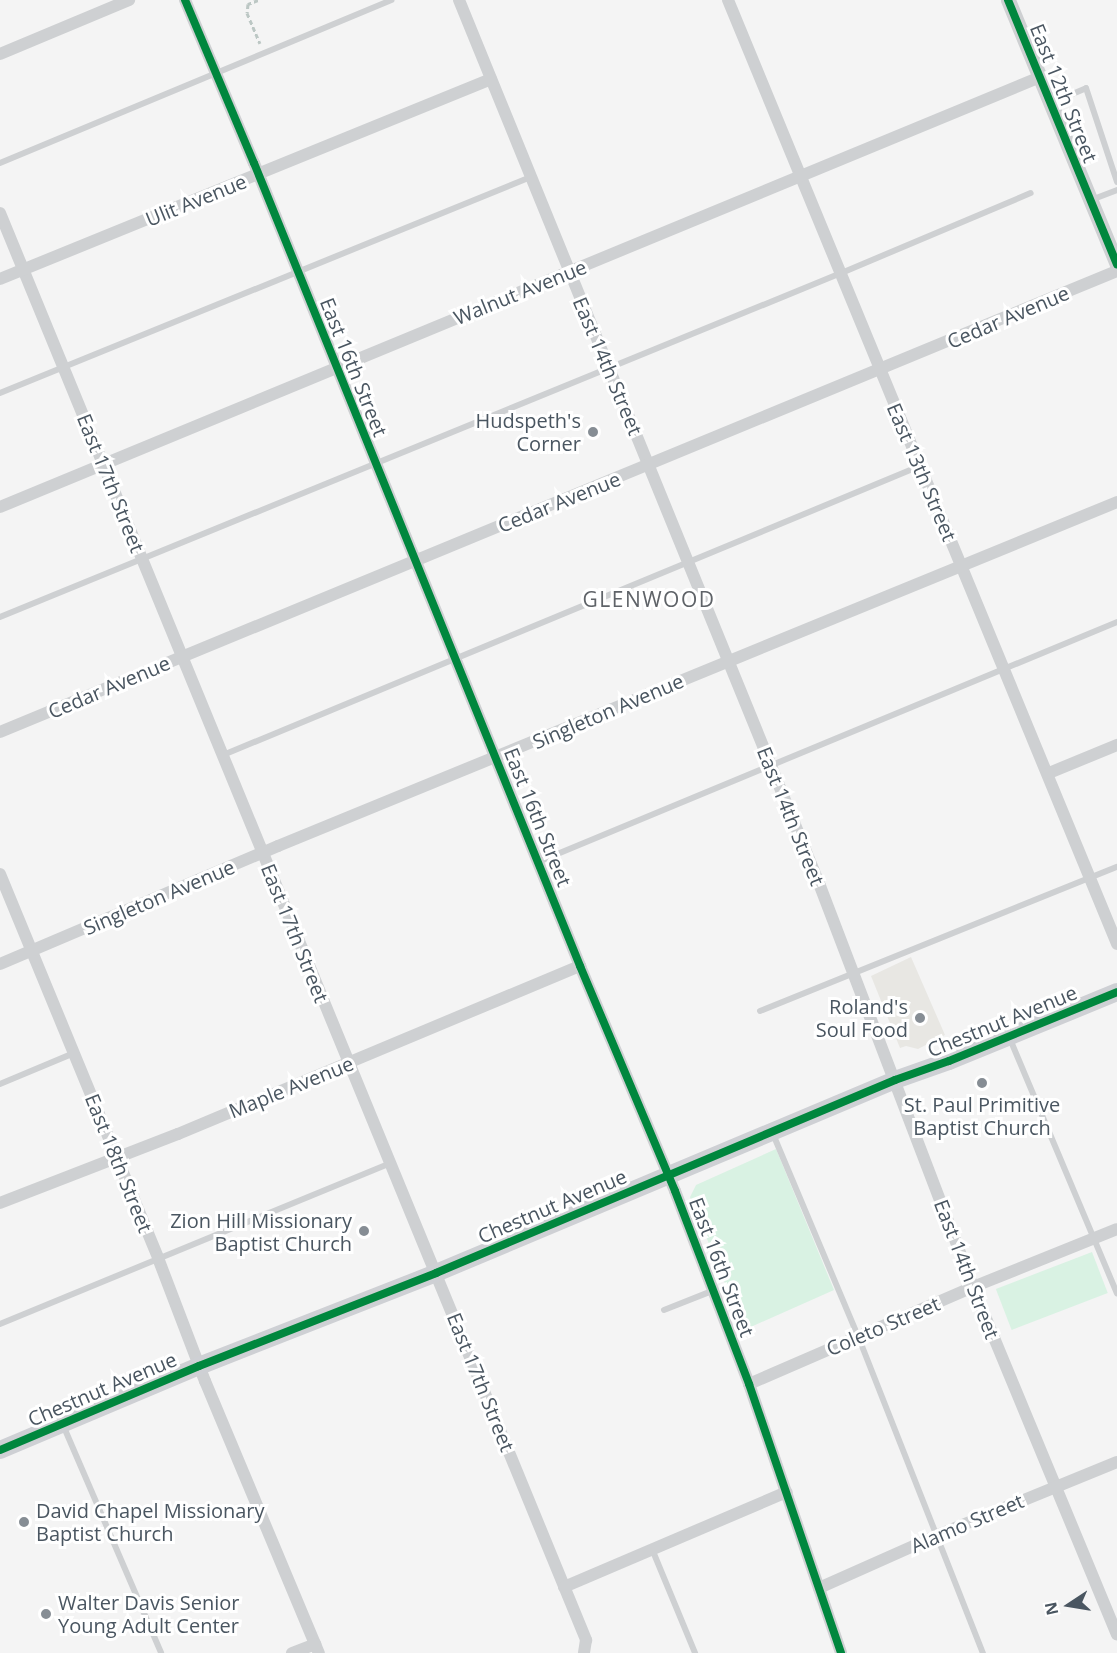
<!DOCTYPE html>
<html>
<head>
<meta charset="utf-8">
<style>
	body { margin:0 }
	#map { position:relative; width:1117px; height:1653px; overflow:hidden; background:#f4f4f4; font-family:"Open Sans",sans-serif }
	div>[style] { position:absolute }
	.commercial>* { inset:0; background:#e8e7e3 }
	.green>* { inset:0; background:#d9f2e3; transform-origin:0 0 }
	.path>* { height:3px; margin-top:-1.5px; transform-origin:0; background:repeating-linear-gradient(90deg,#bcc7c4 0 4.5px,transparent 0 7.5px) }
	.service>* { height:6px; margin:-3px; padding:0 3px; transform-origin:3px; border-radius:3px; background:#ced0d2 }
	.minor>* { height:12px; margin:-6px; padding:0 6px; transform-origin:6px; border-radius:6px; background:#ced0d2 }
	.tertiary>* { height:15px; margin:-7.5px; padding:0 7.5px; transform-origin:7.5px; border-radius:7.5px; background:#ced0d2 }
	.secondary>* { height:18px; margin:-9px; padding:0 9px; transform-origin:9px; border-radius:9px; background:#ced0d4 }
	.cycleway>* { height:8px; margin:-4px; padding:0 4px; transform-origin:4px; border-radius:4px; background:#00873e }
	.dots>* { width:16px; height:16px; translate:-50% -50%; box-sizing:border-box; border:3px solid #fff; border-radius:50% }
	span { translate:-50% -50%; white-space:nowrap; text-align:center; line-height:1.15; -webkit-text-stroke:6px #fff; paint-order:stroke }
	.street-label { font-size:20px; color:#4a5661 }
	.poi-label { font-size:20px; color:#4a5661 }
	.right { translate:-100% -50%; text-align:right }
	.left { translate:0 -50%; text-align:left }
	.neighbourhood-label { font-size:21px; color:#5f6368; letter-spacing:1.5px }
	.north { position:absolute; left:1039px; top:1575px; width:60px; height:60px; -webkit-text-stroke:4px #fff; paint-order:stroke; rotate:258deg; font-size:16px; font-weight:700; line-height:24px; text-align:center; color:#4a5661 }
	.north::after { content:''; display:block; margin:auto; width:21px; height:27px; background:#4a5661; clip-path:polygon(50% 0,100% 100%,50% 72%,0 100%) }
</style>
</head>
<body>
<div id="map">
	<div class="commercial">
		<div style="clip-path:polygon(911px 957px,945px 1035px,918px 1049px,906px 1046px,900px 1048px,871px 976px)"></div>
	</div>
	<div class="green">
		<div style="clip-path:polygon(776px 1149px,834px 1290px,744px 1330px,690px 1197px,696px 1185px)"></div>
		<div style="left:1092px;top:1252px;width:44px;height:103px;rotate:69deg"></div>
	</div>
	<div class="path">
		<div style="left:258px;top:0;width:11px;rotate:158deg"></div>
		<div style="left:248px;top:4px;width:9px;rotate:96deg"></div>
		<div style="left:247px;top:13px;width:33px;rotate:67deg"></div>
	</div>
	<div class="service">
		<div style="left:1051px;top:103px;width:38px;rotate:-23deg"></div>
		<div style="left:1086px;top:88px;width:99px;rotate:71.7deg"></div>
		<div style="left:0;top:163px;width:424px;rotate:-22.6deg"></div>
		<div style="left:1091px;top:200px;width:28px;rotate:-21deg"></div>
		<div style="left:0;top:393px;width:573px;rotate:-22.14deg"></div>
		<div style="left:0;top:617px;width:906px;rotate:-22.24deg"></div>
		<div style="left:839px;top:274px;width:208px;rotate:-22.9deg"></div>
		<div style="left:223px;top:755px;width:755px;rotate:-22.52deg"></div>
		<div style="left:538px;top:862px;width:627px;rotate:-22.51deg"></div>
		<div style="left:760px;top:1011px;width:385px;rotate:-22deg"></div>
		<div style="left:1010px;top:1039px;width:276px;rotate:67.2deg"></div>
		<div style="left:0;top:1084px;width:80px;rotate:-22.7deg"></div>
		<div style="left:773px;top:1134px;width:219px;rotate:67.2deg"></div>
		<div style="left:858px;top:1336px;width:341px;rotate:68.5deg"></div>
		<div style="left:664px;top:1310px;width:52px;rotate:-21.6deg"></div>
		<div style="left:0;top:1324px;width:422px;rotate:-22.4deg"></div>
		<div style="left:63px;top:1425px;width:248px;rotate:66.7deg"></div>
		<div style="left:652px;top:1549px;width:113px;rotate:67.5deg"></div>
	</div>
	<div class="minor">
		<div style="left:185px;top:0;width:177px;rotate:67.1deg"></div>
		<div style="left:254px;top:163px;width:867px;rotate:67.9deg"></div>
		<div style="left:580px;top:966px;width:244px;rotate:67.1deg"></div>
		<div style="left:675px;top:1191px;width:207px;rotate:69deg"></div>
		<div style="left:749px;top:1384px;width:284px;rotate:71.1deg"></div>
		<div style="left:459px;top:0;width:957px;rotate:67.83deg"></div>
		<div style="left:820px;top:886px;width:429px;rotate:69.1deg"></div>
		<div style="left:973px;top:1287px;width:376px;rotate:67.5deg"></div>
		<div style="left:728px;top:0;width:1021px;rotate:67.6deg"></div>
		<div style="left:0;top:54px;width:140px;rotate:-22.7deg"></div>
		<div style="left:0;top:213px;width:1543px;rotate:67.67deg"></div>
		<div style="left:586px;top:1640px;width:13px;rotate:99deg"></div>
		<div style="left:0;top:279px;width:530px;rotate:-22.16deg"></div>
		<div style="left:0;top:507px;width:1125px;rotate:-22.46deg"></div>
		<div style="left:0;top:732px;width:1208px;rotate:-22.43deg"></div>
		<div style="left:1049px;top:773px;width:74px;rotate:-22.4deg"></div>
		<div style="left:0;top:874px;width:415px;rotate:67.6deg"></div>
		<div style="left:158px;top:1258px;width:132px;rotate:69.1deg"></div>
		<div style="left:205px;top:1381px;width:295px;rotate:67.3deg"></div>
		<div style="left:0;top:964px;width:302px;rotate:-23deg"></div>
		<div style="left:278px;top:846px;width:907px;rotate:-22.29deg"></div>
		<div style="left:0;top:1203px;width:191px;rotate:-21.2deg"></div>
		<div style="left:178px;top:1134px;width:436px;rotate:-22.7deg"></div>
		<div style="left:749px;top:1384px;width:244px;rotate:-23.4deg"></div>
		<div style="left:973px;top:1287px;width:155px;rotate:-21.9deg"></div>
		<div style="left:564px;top:1587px;width:242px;rotate:-23.1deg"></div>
		<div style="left:819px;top:1588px;width:130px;rotate:-24deg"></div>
		<div style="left:938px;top:1535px;width:193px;rotate:-22.2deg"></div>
		<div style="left:292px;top:1653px;width:25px;rotate:-21deg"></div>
	</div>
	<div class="tertiary">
		<div style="left:1008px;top:0;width:286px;rotate:67.6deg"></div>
	</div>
	<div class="secondary">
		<div style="left:0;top:1450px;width:216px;rotate:-22.9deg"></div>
		<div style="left:199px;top:1366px;width:255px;rotate:-21.4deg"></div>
		<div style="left:436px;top:1273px;width:498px;rotate:-22.8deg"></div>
		<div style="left:895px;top:1080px;width:57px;rotate:-19.4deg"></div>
		<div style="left:949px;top:1061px;width:182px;rotate:-22.3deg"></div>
	</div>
	<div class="cycleway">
		<div style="left:185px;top:0;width:177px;rotate:67.1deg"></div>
		<div style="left:254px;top:163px;width:867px;rotate:67.9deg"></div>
		<div style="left:580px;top:966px;width:244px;rotate:67.1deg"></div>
		<div style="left:675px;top:1191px;width:207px;rotate:69deg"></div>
		<div style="left:749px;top:1384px;width:284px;rotate:71.1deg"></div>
		<div style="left:1008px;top:0;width:286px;rotate:67.6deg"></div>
		<div style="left:0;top:1450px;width:216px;rotate:-22.9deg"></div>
		<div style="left:199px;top:1366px;width:255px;rotate:-21.4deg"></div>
		<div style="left:436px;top:1273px;width:498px;rotate:-22.8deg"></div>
		<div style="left:895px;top:1080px;width:57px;rotate:-19.4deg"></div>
		<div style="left:949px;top:1061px;width:182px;rotate:-22.3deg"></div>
	</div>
	<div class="dots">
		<div style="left:593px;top:432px;background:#868d94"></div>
		<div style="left:920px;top:1018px;background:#868d94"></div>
		<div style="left:982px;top:1083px;background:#868d94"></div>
		<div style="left:364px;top:1231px;background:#868d94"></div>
		<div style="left:24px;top:1522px;background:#868d94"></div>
		<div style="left:46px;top:1614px;background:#868d94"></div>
	</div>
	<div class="street-label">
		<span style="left:1064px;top:93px;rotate:68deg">East 12th Street</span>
		<span style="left:196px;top:200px;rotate:-22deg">Ulit Avenue</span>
		<span style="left:520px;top:292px;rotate:-22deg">Walnut Avenue</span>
		<span style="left:1008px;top:317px;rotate:-23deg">Cedar Avenue</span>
		<span style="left:608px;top:366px;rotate:67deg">East 14th Street</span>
		<span style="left:354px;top:367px;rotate:68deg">East 16th Street</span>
		<span style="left:922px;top:472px;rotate:67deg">East 13th Street</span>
		<span style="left:111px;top:483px;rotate:68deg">East 17th Street</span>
		<span style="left:559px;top:502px;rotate:-22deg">Cedar Avenue</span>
		<span style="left:109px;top:687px;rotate:-23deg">Cedar Avenue</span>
		<span style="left:608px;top:711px;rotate:-23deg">Singleton Avenue</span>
		<span style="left:791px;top:816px;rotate:68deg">East 14th Street</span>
		<span style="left:538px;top:817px;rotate:68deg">East 16th Street</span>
		<span style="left:159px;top:897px;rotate:-23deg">Singleton Avenue</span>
		<span style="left:295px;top:933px;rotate:68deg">East 17th Street</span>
		<span style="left:1002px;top:1021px;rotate:-22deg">Chestnut Avenue</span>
		<span style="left:291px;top:1087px;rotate:-22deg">Maple Avenue</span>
		<span style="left:119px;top:1163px;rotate:68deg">East 18th Street</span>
		<span style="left:552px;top:1206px;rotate:-23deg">Chestnut Avenue</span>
		<span style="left:722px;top:1267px;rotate:69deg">East 16th Street</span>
		<span style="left:967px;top:1269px;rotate:69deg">East 14th Street</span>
		<span style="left:883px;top:1326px;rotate:-23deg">Coleto Street</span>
		<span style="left:481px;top:1382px;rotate:68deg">East 17th Street</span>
		<span style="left:102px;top:1389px;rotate:-23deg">Chestnut Avenue</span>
		<span style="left:967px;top:1523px;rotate:-23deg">Alamo Street</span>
	</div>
	<div class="poi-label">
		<span class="right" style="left:581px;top:432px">Hudspeth's<br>Corner</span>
		<span class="right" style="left:908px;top:1018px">Roland's<br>Soul Food</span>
		<span style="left:982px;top:1116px">St. Paul Primitive<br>Baptist Church</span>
		<span class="right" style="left:352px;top:1232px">Zion Hill Missionary<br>Baptist Church</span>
		<span class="left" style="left:36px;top:1522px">David Chapel Missionary<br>Baptist Church</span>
		<span class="left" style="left:58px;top:1614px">Walter Davis Senior<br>Young Adult Center</span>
	</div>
	<div class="neighbourhood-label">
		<span style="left:649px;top:599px">GLENWOOD</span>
	</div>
	<div class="north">N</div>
</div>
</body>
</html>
